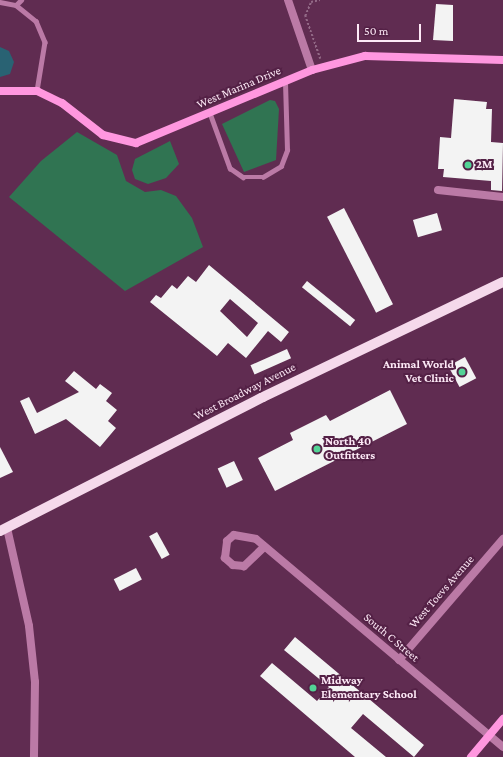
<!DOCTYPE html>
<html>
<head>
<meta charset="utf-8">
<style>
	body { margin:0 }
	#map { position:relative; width:503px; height:757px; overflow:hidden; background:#602c51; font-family:"Crimson Pro",serif }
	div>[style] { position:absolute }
	.green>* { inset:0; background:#307452 }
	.water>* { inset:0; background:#296273 }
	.building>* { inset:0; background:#f3f3f3; transform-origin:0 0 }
	.path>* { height:1.5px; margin-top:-0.75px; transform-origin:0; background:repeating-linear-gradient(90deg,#936a87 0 2px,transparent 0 4px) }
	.lane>* { height:4.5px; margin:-2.25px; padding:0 2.25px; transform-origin:2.25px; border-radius:2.25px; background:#bb7aa6 }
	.street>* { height:8px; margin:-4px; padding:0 4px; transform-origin:4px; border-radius:4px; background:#bb7aa6 }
	.secondary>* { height:8px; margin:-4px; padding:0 4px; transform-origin:4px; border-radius:4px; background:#ff97df }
	.primary>* { height:10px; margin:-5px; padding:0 5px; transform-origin:5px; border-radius:5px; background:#f5d9eb }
	.dots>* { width:11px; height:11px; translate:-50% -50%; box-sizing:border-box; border:2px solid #542146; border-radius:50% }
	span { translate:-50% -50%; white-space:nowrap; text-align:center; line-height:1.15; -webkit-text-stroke:4px #542146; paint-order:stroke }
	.street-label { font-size:12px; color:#fde9f6 }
	.poi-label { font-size:12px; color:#fde9f6; font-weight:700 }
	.left { translate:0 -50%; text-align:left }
	.right { translate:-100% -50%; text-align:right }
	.scale { position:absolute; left:357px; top:24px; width:64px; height:18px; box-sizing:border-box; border:2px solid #fde9f6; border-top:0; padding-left:5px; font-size:12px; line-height:14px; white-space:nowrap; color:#fde9f6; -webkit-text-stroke:3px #542146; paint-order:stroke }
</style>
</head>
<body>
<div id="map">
	<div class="green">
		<div style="clip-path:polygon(270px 100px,275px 101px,279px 109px,276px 160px,244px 172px,222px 124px)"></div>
		<div style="clip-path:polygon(77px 132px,117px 155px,126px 181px,145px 192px,161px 190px,176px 196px,192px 218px,203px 247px,125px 291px,9px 197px,41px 161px)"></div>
		<div style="clip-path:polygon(170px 141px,179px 164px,166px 178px,148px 184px,135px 179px,132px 170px,135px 159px)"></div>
	</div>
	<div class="water">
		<div style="clip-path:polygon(0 47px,9px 51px,14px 62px,10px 74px,0 77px)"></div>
	</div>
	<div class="building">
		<div style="clip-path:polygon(436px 4px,453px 5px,453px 41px,433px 40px)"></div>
		<div style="clip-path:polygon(454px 99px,487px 102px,486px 109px,492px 109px,491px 142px,503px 143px,502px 191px,491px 190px,491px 181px,443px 177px,444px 169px,438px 169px,440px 137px,451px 138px)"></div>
		<div style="left:344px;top:208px;width:108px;height:19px;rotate:63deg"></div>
		<div style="left:437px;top:213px;width:18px;height:25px;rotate:74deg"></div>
		<div style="clip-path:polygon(evenodd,209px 265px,289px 332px,281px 342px,268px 331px,246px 358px,228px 343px,217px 356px,150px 302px,156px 295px,161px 298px,172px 285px,177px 289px,188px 276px,196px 282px,209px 265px,230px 299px,258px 323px,247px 337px,220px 311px,230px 299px)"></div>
		<div style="left:307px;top:281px;width:62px;height:8px;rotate:39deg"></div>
		<div style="left:287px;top:349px;width:10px;height:40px;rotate:66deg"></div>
		<div style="left:465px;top:357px;width:24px;height:19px;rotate:62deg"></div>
		<div style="clip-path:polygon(74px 371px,96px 389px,100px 384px,112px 393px,106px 401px,117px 410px,108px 421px,116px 428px,100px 447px,66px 419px,35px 434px,20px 401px,29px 397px,37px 413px,79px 392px,65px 381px)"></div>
		<div style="clip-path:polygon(390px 390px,407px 424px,275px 491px,258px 458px,293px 440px,290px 433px,326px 415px,330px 421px)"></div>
		<div style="clip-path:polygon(0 447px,13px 472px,0 478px)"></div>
		<div style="left:234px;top:461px;width:21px;height:18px;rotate:65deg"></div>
		<div style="left:157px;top:532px;width:26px;height:9px;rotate:61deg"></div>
		<div style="left:136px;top:568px;width:13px;height:25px;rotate:63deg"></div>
		<div style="clip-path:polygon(295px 637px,424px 745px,414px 757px,363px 714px,351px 728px,386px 757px,355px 757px,260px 676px,272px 663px,317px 701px,329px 687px,284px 650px)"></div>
	</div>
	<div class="path">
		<div style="left:320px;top:59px;width:46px;rotate:-109.2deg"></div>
		<div style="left:305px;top:16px;width:15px;rotate:-67deg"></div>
		<div style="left:311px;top:2px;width:9px;rotate:-13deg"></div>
	</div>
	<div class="lane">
		<div style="left:0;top:2px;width:16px;rotate:11deg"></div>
		<div style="left:16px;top:5px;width:26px;rotate:39deg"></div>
		<div style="left:36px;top:21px;width:23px;rotate:67deg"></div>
		<div style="left:45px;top:42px;width:50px;rotate:99.3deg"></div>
		<div style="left:16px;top:5px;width:7px;rotate:-45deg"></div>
		<div style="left:210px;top:113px;width:59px;rotate:70deg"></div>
		<div style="left:230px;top:168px;width:16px;rotate:35deg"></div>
		<div style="left:243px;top:177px;width:20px"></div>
		<div style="left:263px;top:177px;width:21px;rotate:-31deg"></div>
		<div style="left:281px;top:166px;width:17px;rotate:-69deg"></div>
		<div style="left:287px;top:150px;width:69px;rotate:-91.7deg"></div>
	</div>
	<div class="street">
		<div style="left:288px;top:0;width:74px;rotate:71.1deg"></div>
		<div style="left:438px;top:190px;width:65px;rotate:6.1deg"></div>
		<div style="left:7px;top:528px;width:100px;rotate:77.3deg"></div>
		<div style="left:29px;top:626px;width:56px;rotate:83.9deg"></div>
		<div style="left:35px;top:682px;width:75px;rotate:90.8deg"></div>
		<div style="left:264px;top:547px;width:28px;rotate:136deg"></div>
		<div style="left:244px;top:566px;width:11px;rotate:-175deg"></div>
		<div style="left:233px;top:565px;width:11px;rotate:-139deg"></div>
		<div style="left:225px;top:558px;width:17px;rotate:-83deg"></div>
		<div style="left:227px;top:541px;width:9px;rotate:-41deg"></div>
		<div style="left:234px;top:535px;width:22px;rotate:10deg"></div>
		<div style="left:256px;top:539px;width:323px;rotate:40.1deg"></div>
		<div style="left:399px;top:660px;width:160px;rotate:-49.3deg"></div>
	</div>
	<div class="secondary">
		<div style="left:0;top:91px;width:37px"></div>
		<div style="left:37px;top:91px;width:28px;rotate:26deg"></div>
		<div style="left:62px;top:103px;width:52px;rotate:38deg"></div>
		<div style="left:103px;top:135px;width:34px;rotate:14deg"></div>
		<div style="left:136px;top:143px;width:191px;rotate:-22.5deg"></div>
		<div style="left:312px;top:70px;width:55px;rotate:-14.8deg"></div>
		<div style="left:365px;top:56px;width:138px;rotate:1.7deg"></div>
		<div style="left:471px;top:757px;width:50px;rotate:-49.9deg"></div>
	</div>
	<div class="primary">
		<div style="left:0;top:531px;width:295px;rotate:-27deg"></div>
		<div style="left:263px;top:397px;width:266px;rotate:-25.6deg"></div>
	</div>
	<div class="dots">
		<div style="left:468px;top:165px;background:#53d396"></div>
		<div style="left:462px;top:372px;background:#53d396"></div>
		<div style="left:317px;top:449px;background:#53d396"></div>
		<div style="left:313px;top:688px;background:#53d396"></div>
	</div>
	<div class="street-label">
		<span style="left:239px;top:88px;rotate:-23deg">West Marina Drive</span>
		<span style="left:245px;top:392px;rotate:-27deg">West Broadway Avenue</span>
		<span style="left:442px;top:592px;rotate:-49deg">West Toevs Avenue</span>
		<span style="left:391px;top:638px;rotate:40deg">South C Street</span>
	</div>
	<div class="poi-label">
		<span class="left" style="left:476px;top:165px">2M</span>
		<span class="right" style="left:454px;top:372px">Animal World<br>Vet Clinic</span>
		<span class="left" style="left:325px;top:449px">North 40<br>Outfitters</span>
		<span class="left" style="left:321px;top:688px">Midway<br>Elementary School</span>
	</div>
	<div class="scale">50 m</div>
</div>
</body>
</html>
